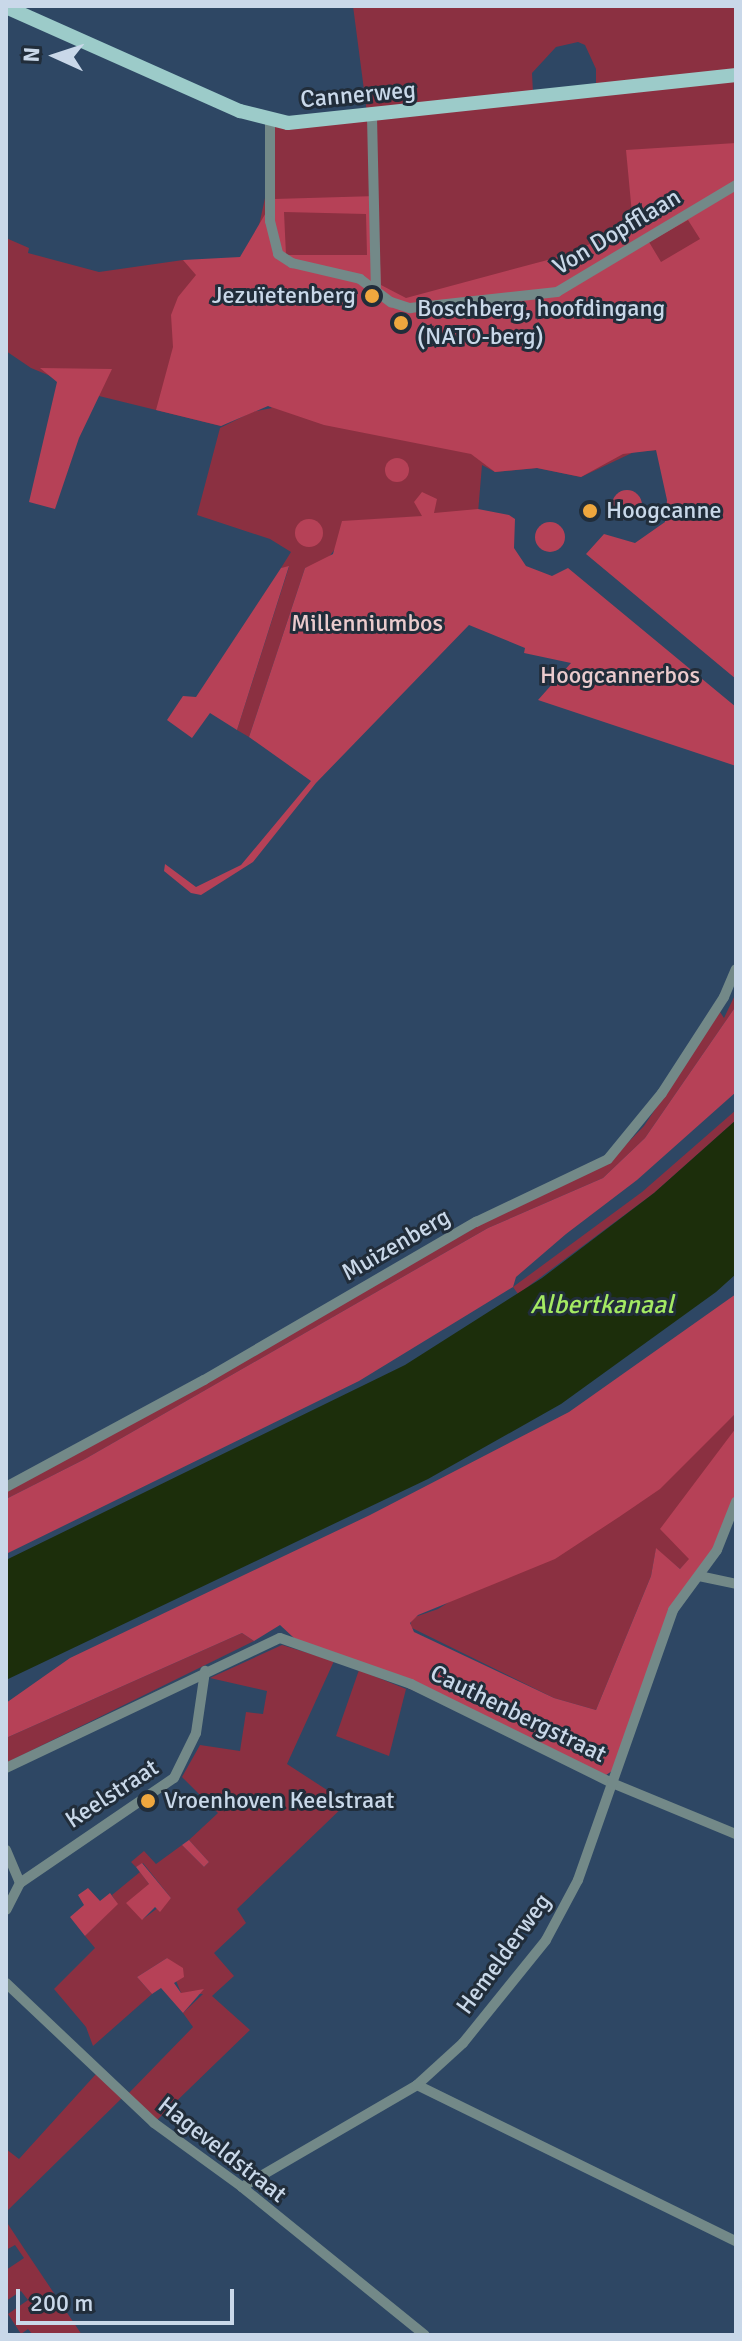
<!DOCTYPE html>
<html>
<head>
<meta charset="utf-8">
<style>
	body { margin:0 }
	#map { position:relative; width:742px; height:2341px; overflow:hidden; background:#2e4764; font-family:Signika,sans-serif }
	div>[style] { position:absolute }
	.green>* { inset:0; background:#8b3041 }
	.forest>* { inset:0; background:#b64157 }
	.round { border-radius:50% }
	.water>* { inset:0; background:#1c2e0b }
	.minor>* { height:10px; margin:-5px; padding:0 5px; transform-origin:5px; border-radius:5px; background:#738988 }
	.major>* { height:14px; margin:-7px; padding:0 7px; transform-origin:7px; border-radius:7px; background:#9ccbc9 }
	.dots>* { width:22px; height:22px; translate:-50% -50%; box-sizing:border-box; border:4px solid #212d3a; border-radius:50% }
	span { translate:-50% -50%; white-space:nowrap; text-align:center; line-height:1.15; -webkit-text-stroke:6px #212d3a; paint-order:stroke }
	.street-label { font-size:24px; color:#c9d8e9 }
	.poi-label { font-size:24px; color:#c9d8e9 }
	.right { translate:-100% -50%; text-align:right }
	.left { translate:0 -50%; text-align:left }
	.park-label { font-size:24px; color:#ebcbcd }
	.water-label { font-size:26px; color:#a4ea63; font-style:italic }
	.frame { position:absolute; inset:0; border:8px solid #c9d8e9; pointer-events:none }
	.north { position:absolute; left:16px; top:16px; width:80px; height:80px; -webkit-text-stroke:6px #212d3a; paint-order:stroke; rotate:273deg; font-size:22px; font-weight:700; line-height:32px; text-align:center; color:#c9d8e9 }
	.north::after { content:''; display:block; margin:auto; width:28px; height:36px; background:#c9d8e9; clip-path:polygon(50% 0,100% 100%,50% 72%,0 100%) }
	.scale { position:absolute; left:16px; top:2289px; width:218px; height:36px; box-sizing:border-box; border:4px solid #c9d8e9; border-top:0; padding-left:10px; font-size:24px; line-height:28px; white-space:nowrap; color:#c9d8e9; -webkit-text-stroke:6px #212d3a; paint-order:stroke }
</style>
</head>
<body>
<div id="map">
	<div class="green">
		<div style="clip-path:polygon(evenodd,353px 6px,736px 6px,736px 444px,634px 452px,581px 477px,537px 468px,495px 472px,482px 465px,478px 513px,403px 518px,338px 545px,326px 561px,305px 568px,249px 737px,237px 730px,289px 567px,281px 568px,291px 552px,270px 539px,197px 515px,220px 428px,252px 412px,272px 408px,263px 403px,221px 426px,99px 396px,31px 368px,6px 351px,6px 238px,29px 248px,28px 253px,99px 272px,183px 260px,250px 267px,265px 198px,271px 117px,367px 113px,353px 6px,578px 42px,585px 45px,596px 69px,596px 85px,533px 93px,532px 73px,556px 47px,578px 42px)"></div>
		<div style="clip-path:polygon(736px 993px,736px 1006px,645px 1138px,603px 1178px,488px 1228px,85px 1459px,6px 1499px,6px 1492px,501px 1213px,607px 1164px,644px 1126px,720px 1012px,724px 1018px)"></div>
		<div style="clip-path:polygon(736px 1110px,736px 1120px,654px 1193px,518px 1294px,513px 1287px,642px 1192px)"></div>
		<div style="clip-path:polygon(736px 1413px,736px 1428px,709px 1468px,690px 1559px,680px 1569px,656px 1549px,651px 1576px,596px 1710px,554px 1698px,410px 1627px,412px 1618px,438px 1609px,710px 1437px)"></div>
		<div style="clip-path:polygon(242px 1633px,254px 1641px,6px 1763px,6px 1738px)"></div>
		<div style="clip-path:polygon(282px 1645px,334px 1661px,287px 1764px,347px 1803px,237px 1909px,246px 1923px,214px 1953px,234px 1976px,212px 1996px,250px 2030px,156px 2121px,127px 2095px,193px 2027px,183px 2013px,203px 1994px,181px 1993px,167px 1958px,137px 1977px,152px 1994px,93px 2046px,86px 2027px,54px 1989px,95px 1948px,85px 1936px,117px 1904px,112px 1895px,140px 1872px,149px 1884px,143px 1919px,171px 1898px,143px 1863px,136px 1867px,131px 1862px,144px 1851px,156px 1864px,182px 1845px,204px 1867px,209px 1862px,189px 1840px,218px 1813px,182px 1777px,200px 1745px,240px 1751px,246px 1712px,263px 1714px,267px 1691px,210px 1678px)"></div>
		<div style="clip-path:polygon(359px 1670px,406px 1689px,389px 1756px,336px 1736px)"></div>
		<div style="clip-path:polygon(96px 2074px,122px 2098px,6px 2212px,6px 2149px,19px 2159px)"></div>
		<div style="clip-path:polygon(6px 2221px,23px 2247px,82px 2335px,33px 2335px,28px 2329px,21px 2334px,8px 2314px,28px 2300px,21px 2291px,6px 2301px,6px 2270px,24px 2258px,15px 2245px,6px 2250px)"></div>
	</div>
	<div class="forest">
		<div style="clip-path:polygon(evenodd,736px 143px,736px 679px,586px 554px,604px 534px,635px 543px,665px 522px,667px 500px,656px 450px,623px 454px,581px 477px,537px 468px,495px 472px,471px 454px,324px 425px,268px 406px,221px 426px,156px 410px,173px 347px,171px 315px,178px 297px,196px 275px,183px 260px,240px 257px,274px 199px,377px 196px,381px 285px,406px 298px,555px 258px,620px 232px,632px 214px,626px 150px,736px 143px,284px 212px,366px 214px,367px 255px,286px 255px,284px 212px,736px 143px,688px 220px,700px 239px,661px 262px,649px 242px,688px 220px)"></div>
		<div style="clip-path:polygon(40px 368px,112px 369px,79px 438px,55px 509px,29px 502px,57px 382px)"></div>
		<div class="round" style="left:385px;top:458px;width:24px;height:24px"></div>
		<div class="round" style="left:612px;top:490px;width:30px;height:30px"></div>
		<div style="clip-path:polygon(422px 492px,437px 499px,434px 513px,478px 509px,509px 515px,515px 519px,514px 548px,526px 566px,552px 576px,568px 568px,736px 707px,736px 766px,538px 700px,571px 663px,524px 653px,525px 648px,469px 625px,316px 783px,253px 862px,201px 895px,191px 893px,164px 871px,165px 864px,196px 887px,241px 865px,311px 781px,249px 737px,305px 568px,333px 554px,342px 521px,422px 516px,414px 502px)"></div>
		<div class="round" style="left:295px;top:519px;width:28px;height:28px"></div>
		<div class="round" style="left:535px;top:522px;width:30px;height:30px"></div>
		<div style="clip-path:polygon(289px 566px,237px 730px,210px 713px,192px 738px,167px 720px,183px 696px,196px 697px,281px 568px)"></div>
		<div style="clip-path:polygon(736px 1006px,736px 1092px,637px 1180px,566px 1234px,516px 1277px,513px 1287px,359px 1381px,6px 1554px,6px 1499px,85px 1459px,488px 1228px,603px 1178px,645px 1138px)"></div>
		<div style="clip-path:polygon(736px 1294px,736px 1413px,660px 1489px,619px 1517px,555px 1559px,418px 1615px,410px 1623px,414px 1632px,554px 1698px,596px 1710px,651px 1576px,656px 1548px,680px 1569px,689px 1559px,660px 1529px,736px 1428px,736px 1496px,716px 1548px,689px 1583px,612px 1771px,606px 1775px,294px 1638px,280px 1625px,254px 1641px,242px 1633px,6px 1738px,6px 1703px,70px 1658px,370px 1515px,569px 1412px)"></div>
		<div style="clip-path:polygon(189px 1840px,209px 1862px,204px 1867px,182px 1845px)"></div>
		<div style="clip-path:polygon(142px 1863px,171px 1898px,160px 1912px,155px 1907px,142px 1920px,126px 1903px,149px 1884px,136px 1867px)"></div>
		<div style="clip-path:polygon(88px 1888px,100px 1901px,110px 1893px,118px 1904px,85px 1936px,70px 1917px,84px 1905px,78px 1895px)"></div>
		<div style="clip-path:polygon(167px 1958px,183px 1968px,184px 1977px,174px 1983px,181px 1993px,204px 1989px,183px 2013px,161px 1988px,152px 1994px,137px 1977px)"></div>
	</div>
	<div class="water">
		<div style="clip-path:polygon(736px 1120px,736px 1274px,716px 1292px,561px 1404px,428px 1479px,6px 1680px,6px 1560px,405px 1365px,542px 1278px,654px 1193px)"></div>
	</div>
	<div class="minor">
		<div style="left:372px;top:117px;width:171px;rotate:88.7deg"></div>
		<div style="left:270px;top:120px;width:101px;rotate:90deg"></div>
		<div style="left:270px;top:221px;width:34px;rotate:76deg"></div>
		<div style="left:278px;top:254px;width:17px;rotate:33deg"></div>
		<div style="left:292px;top:263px;width:70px;rotate:13.2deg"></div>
		<div style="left:360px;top:279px;width:39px;rotate:37deg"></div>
		<div style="left:391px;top:302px;width:20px;rotate:18deg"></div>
		<div style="left:410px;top:308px;width:148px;rotate:-6.2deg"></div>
		<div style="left:557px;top:292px;width:209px;rotate:-30.9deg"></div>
		<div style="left:6px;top:1487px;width:225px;rotate:-28.4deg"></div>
		<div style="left:204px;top:1380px;width:315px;rotate:-30.2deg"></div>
		<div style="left:476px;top:1222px;width:146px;rotate:-25.5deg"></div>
		<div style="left:608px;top:1159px;width:85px;rotate:-50.7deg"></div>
		<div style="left:662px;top:1093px;width:114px;rotate:-57.1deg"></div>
		<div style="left:724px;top:997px;width:30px;rotate:-67deg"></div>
		<div style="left:699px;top:1576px;width:38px;rotate:12deg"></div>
		<div style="left:6px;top:1768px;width:303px;rotate:-25.4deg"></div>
		<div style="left:280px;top:1638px;width:139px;rotate:19.3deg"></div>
		<div style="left:411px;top:1684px;width:224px;rotate:26.2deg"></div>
		<div style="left:612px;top:1783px;width:134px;rotate:22.4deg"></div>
		<div style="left:6px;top:1850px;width:36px;rotate:67deg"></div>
		<div style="left:20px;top:1883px;width:30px;rotate:117deg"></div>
		<div style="left:20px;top:1883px;width:186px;rotate:-34.3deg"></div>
		<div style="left:174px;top:1778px;width:50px;rotate:-63.9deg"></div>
		<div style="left:196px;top:1733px;width:63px;rotate:-81.7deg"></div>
		<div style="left:6px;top:1983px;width:204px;rotate:43.4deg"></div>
		<div style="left:154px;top:2123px;width:109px;rotate:36deg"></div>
		<div style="left:242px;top:2187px;width:235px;rotate:39deg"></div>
		<div style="left:417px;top:2085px;width:355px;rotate:26.1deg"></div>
		<div style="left:242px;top:2187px;width:203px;rotate:-30.2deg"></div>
		<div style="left:417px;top:2085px;width:62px;rotate:-42.4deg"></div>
		<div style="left:463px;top:2043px;width:132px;rotate:-51.1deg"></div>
		<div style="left:546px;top:1940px;width:68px;rotate:-61.9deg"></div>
		<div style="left:578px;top:1880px;width:286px;rotate:-70.6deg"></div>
		<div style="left:673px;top:1610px;width:74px;rotate:-53.7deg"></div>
		<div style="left:717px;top:1550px;width:52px;rotate:-68.4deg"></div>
	</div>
	<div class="major">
		<div style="left:6px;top:7px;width:256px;rotate:24deg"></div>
		<div style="left:240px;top:111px;width:49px;rotate:14deg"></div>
		<div style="left:288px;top:123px;width:451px;rotate:-6.1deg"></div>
	</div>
	<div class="dots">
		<div style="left:372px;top:296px;background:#efa73e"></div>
		<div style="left:401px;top:323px;background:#efa73e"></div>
		<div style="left:590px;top:511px;background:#efa73e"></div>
		<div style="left:148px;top:1801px;background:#efa73e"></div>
	</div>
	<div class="street-label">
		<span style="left:358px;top:95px;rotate:-5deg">Cannerweg</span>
		<span style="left:617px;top:232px;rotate:-31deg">Von Dopfflaan</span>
		<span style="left:396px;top:1245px;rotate:-30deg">Muizenberg</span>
		<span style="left:518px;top:1714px;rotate:26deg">Cauthenbergstraat</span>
		<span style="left:112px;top:1794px;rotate:-33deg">Keelstraat</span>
		<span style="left:504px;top:1954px;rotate:-54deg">Hemelderweg</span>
		<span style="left:222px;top:2150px;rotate:38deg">Hageveldstraat</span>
	</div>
	<div class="poi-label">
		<span class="right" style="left:356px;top:296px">Jezuïetenberg</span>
		<span class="left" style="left:417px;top:323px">Boschberg, hoofdingang<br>(NATO-berg)</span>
		<span class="left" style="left:606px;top:511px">Hoogcanne</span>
		<span class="left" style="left:164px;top:1801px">Vroenhoven Keelstraat</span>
	</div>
	<div class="park-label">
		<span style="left:367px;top:624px">Millenniumbos</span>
		<span style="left:620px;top:676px">Hoogcannerbos</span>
	</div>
	<div class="water-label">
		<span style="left:602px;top:1306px">Albertkanaal</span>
	</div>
	<div class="frame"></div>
	<div class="north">N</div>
	<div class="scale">200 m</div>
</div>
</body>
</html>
